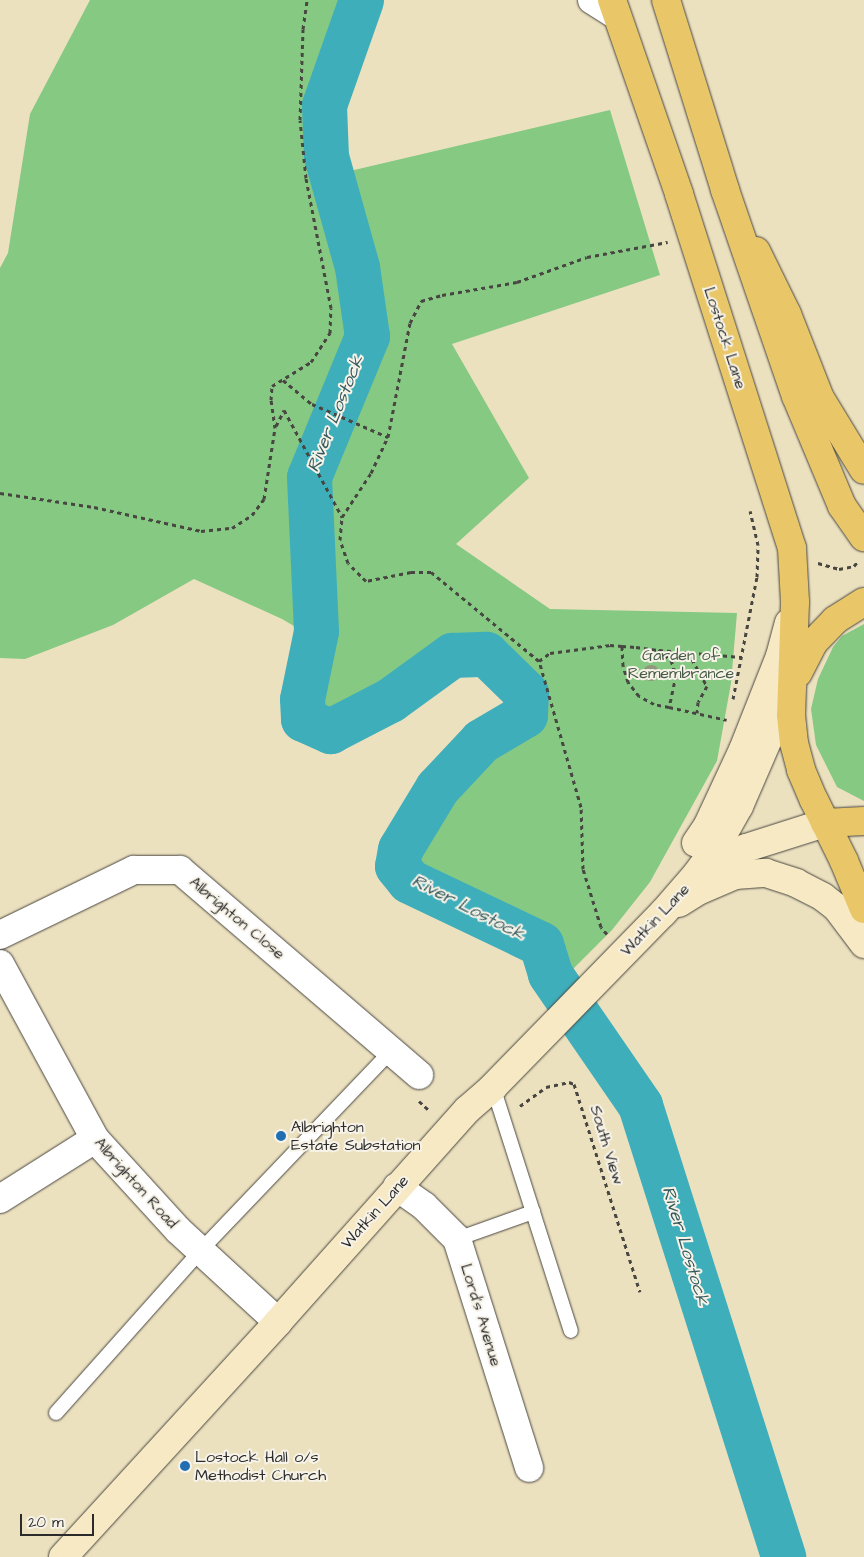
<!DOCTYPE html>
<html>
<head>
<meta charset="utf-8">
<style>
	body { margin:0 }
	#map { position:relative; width:864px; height:1557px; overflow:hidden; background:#ece1bf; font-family:"Architects Daughter",sans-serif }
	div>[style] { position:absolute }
	.green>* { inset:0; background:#85c983 }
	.river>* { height:45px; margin:-22.5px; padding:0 22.5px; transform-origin:22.5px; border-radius:22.5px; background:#3faebb }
	.path>* { height:3px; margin-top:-1.5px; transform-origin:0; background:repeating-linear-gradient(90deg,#484641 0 4px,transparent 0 8px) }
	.roads { filter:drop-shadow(0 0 1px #484641) drop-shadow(0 0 1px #484641) }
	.service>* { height:14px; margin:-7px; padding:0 7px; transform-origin:7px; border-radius:7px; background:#fff }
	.minor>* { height:28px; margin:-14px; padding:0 14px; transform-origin:14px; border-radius:14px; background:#fff }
	.tertiary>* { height:28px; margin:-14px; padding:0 14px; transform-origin:14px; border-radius:14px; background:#fff }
	.secondary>* { height:28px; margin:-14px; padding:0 14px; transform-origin:14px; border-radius:14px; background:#f6e9c3 }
	.primary>* { height:28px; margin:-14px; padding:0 14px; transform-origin:14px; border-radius:14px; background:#e9c769 }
	.trunk>* { height:28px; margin:-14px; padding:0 14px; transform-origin:14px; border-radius:14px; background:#e9c769 }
	.trees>* { width:16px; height:16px; margin:-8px; border-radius:50%; background:#91977c }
	.dots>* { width:14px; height:14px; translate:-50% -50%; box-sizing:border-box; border:2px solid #f7f3e8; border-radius:50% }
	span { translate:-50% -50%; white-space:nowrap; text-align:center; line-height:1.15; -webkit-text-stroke:4px #f7f3e8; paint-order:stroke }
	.street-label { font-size:16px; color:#2b2b2b }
	.park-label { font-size:16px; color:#465a45 }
	.poi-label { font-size:16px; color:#2b2b2b }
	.left { translate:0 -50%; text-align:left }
	.water-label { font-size:18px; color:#32595d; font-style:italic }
	.scale { position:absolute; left:20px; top:1514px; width:74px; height:22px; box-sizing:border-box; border:2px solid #2b2b2b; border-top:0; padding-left:6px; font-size:15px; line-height:18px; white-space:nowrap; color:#2b2b2b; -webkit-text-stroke:4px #f7f3e8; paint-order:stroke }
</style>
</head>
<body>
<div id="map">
	<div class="green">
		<div style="clip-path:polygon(90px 0,348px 0,336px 48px,319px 91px,311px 131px,320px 178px,610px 110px,660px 275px,452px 344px,529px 478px,456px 544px,550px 609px,737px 613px,731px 683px,717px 761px,650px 882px,612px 930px,565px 977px,534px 926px,412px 866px,418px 840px,480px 767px,532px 721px,535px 694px,518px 674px,479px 642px,437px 652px,369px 699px,325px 717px,312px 708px,313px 685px,321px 642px,282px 619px,194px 579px,113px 625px,25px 659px,0 658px,0 268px,8px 253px,30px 114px)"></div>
		<div style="clip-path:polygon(864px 624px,864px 801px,837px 787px,816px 745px,811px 709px,818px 679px,833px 647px,842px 636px)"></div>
	</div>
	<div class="river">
		<div style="left:361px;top:0;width:111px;rotate:109.4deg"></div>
		<div style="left:324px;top:105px;width:51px;rotate:87.8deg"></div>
		<div style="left:326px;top:156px;width:115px;rotate:74.4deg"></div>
		<div style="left:357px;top:267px;width:70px;rotate:81.8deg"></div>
		<div style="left:367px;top:336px;width:152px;rotate:112.4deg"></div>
		<div style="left:309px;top:477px;width:154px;rotate:87.4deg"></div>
		<div style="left:316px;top:631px;width:69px;rotate:101.6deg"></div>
		<div style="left:302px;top:699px;width:20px;rotate:87deg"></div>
		<div style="left:303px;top:719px;width:30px;rotate:24deg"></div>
		<div style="left:330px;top:731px;width:68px;rotate:-27.3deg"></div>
		<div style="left:390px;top:700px;width:77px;rotate:-36deg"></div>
		<div style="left:452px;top:655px;width:34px;rotate:-2deg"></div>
		<div style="left:486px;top:654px;width:56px;rotate:44.3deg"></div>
		<div style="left:526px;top:693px;width:22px;rotate:93deg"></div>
		<div style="left:525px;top:715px;width:51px;rotate:149.4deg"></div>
		<div style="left:481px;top:741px;width:64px;rotate:133.1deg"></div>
		<div style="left:437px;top:788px;width:71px;rotate:121.2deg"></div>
		<div style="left:400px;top:849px;width:17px;rotate:100deg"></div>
		<div style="left:397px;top:866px;width:19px;rotate:51deg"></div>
		<div style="left:409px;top:881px;width:146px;rotate:25.5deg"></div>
		<div style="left:541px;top:944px;width:31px;rotate:73deg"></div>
		<div style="left:550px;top:974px;width:159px;rotate:55.5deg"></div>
		<div style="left:640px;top:1105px;width:474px;rotate:72.4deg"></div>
	</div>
	<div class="path">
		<div style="left:283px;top:380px;width:38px;rotate:40deg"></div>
		<div style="left:312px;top:404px;width:83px;rotate:23.5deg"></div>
		<div style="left:276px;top:426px;width:18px;rotate:-63deg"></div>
		<div style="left:284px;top:410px;width:122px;rotate:61.5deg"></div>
		<div style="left:0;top:493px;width:95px;rotate:8.5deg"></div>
		<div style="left:94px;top:507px;width:110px;rotate:12.6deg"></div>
		<div style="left:201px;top:531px;width:31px;rotate:-6deg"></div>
		<div style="left:232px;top:528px;width:24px;rotate:-33deg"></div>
		<div style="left:252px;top:515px;width:20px;rotate:-53deg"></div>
		<div style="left:264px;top:499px;width:72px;rotate:-81.2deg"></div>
		<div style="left:275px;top:428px;width:28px;rotate:-98deg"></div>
		<div style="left:271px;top:400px;width:14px;rotate:-86deg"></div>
		<div style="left:272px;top:386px;width:46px;rotate:-31.6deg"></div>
		<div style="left:311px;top:362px;width:35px;rotate:-57deg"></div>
		<div style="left:330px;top:333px;width:25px;rotate:-88deg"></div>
		<div style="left:331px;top:308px;width:132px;rotate:-100.9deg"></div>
		<div style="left:306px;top:178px;width:58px;rotate:-95.9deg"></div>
		<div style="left:300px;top:120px;width:91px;rotate:-88.1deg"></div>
		<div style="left:303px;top:29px;width:29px;rotate:-82deg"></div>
		<div style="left:818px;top:563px;width:22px;rotate:16deg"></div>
		<div style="left:839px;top:569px;width:15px;rotate:-11deg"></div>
		<div style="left:854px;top:566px;width:6px;rotate:-51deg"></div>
		<div style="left:659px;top:650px;width:82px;rotate:4.9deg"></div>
		<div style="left:688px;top:652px;width:39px;rotate:61deg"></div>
		<div style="left:707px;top:686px;width:18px;rotate:119deg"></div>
		<div style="left:698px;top:702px;width:11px;rotate:95deg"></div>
		<div style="left:539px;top:661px;width:14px;rotate:-36deg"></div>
		<div style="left:550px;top:653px;width:61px;rotate:-7.6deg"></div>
		<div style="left:610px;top:645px;width:12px;rotate:5deg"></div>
		<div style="left:622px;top:646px;width:14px;rotate:4deg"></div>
		<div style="left:636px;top:647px;width:22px;rotate:8deg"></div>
		<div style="left:658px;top:650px;width:16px;rotate:38deg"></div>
		<div style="left:671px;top:660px;width:16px;rotate:72deg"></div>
		<div style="left:676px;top:675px;width:33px;rotate:102deg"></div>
		<div style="left:669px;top:707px;width:15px;rotate:-169deg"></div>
		<div style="left:654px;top:704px;width:17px;rotate:-152deg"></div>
		<div style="left:639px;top:696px;width:18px;rotate:-128deg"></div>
		<div style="left:628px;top:682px;width:17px;rotate:-107deg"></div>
		<div style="left:623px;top:666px;width:20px;rotate:-93deg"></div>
		<div style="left:733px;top:699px;width:124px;rotate:-78.9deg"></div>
		<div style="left:757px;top:577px;width:32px;rotate:-88deg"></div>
		<div style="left:758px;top:545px;width:35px;rotate:-103deg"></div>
		<div style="left:669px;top:707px;width:59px;rotate:12.6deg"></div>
		<div style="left:607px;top:934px;width:9px;rotate:-131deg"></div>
		<div style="left:601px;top:927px;width:61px;rotate:-107.2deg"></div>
		<div style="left:583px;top:869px;width:62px;rotate:-91.8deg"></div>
		<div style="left:581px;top:807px;width:152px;rotate:-106deg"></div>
		<div style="left:539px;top:661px;width:140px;rotate:-140.5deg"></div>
		<div style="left:431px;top:572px;width:20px;rotate:180deg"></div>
		<div style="left:411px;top:572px;width:46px;rotate:168.7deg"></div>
		<div style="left:366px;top:581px;width:25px;rotate:-135deg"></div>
		<div style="left:348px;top:563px;width:24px;rotate:-109deg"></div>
		<div style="left:340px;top:540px;width:23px;rotate:-85deg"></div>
		<div style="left:342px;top:517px;width:53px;rotate:-56.6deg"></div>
		<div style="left:371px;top:473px;width:40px;rotate:-65deg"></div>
		<div style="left:388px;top:437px;width:116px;rotate:-79.1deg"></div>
		<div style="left:410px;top:323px;width:25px;rotate:-63deg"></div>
		<div style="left:421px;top:301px;width:22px;rotate:-16deg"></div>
		<div style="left:442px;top:295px;width:76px;rotate:-9.8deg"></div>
		<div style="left:517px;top:282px;width:74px;rotate:-19.7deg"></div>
		<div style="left:587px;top:257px;width:82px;rotate:-10.5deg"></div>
		<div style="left:419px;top:1101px;width:16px;rotate:43deg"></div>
		<div style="left:520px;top:1106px;width:32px;rotate:-36deg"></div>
		<div style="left:546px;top:1087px;width:24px;rotate:-12deg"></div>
		<div style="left:569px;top:1082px;width:5px;rotate:22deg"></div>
		<div style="left:574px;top:1084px;width:218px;rotate:72.4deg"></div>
	</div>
	<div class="roads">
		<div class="service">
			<div style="left:493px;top:1087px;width:256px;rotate:72.3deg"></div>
			<div style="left:457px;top:1239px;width:81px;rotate:-19.6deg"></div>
			<div style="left:56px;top:1413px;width:218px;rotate:-48.3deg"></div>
			<div style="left:201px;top:1250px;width:277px;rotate:-46.3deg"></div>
		</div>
		<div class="minor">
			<div style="left:0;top:935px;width:149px;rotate:-25.9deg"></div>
			<div style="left:134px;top:870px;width:46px"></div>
			<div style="left:180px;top:870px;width:315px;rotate:40.6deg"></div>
			<div style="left:0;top:964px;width:199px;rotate:61.5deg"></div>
			<div style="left:95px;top:1139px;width:123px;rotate:47.6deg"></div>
			<div style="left:178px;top:1230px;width:136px;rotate:42.6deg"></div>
			<div style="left:397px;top:1187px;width:33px;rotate:35deg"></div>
			<div style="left:424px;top:1206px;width:47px;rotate:45deg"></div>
			<div style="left:457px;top:1239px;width:240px;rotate:72.5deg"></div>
			<div style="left:0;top:1199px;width:112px;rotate:-32.3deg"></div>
		</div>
		<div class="tertiary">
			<div style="left:592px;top:0;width:28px;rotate:32deg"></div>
		</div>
		<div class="secondary">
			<div style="left:696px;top:843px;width:22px;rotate:-56deg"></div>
			<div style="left:708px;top:825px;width:83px;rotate:-65deg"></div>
			<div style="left:743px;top:750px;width:101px;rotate:-68.5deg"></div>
			<div style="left:780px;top:656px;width:34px;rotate:-75deg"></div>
			<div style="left:702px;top:872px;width:50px;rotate:-28.6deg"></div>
			<div style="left:746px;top:848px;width:83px;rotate:-17.6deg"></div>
			<div style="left:679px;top:903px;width:25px;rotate:-32deg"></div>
			<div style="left:700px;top:890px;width:38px;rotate:-23deg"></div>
			<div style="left:735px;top:875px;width:31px;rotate:-4deg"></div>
			<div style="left:766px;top:873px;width:32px;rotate:18deg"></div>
			<div style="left:796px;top:883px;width:30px;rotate:27deg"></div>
			<div style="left:823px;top:897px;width:18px;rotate:38deg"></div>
			<div style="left:837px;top:908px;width:45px;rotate:53.1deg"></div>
			<div style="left:63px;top:1557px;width:319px;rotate:-47.5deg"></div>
			<div style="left:278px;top:1322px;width:284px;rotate:-48.3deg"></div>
			<div style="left:467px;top:1110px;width:35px;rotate:-41deg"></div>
			<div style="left:493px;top:1087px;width:243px;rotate:-45.7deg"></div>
			<div style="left:663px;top:913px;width:50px;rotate:-49deg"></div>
			<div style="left:696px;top:875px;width:32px;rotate:-54deg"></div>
			<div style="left:715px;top:849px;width:49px;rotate:-60.8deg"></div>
			<div style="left:739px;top:806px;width:133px;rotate:-66.5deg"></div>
		</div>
		<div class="primary">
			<div style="left:756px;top:251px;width:70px;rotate:63.8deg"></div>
			<div style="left:787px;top:314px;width:90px;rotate:68.6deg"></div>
			<div style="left:820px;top:398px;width:84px;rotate:58.6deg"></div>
		</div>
		<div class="trunk">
			<div style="left:612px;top:0;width:205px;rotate:70.9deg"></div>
			<div style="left:679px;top:194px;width:372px;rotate:72.3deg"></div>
			<div style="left:792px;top:548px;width:54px;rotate:86.8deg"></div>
			<div style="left:795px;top:602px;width:113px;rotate:92deg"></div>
			<div style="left:791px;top:715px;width:28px;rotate:84deg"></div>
			<div style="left:794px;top:743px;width:28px;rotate:75deg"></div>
			<div style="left:801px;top:770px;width:33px;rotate:67deg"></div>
			<div style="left:814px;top:800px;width:68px;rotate:63.8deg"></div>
			<div style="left:844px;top:861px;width:52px;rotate:67.4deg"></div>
			<div style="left:666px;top:0;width:199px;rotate:72.7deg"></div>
			<div style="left:725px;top:190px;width:218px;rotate:71deg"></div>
			<div style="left:796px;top:396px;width:119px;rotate:67.3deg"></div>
			<div style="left:842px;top:506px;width:38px;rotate:55deg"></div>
			<div style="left:798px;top:673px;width:35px;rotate:-63deg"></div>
			<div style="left:814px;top:642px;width:30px;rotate:-46deg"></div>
			<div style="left:835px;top:620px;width:34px;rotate:-32deg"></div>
			<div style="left:825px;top:823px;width:39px;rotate:-3deg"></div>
		</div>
	</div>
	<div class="trees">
		<div style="left:651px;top:673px"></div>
	</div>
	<div class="dots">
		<div style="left:281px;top:1136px;background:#1f6fb2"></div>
		<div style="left:185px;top:1466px;background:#1f6fb2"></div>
	</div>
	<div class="street-label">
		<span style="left:725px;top:338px;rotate:72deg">Lostock Lane</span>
		<span style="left:237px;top:918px;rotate:40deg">Albrighton Close</span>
		<span style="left:655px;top:920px;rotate:-47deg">Watkin Lane</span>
		<span style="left:607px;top:1145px;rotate:73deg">South View</span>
		<span style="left:136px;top:1183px;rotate:48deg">Albrighton Road</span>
		<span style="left:375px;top:1212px;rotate:-48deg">Watkin Lane</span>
		<span style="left:481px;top:1315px;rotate:73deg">Lord's Avenue</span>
	</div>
	<div class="park-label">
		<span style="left:681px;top:664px">Garden of<br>Remembrance</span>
	</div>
	<div class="poi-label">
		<span class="left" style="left:291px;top:1136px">Albrighton<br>Estate Substation</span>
		<span class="left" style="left:195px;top:1466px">Lostock Hall o/s<br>Methodist Church</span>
	</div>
	<div class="water-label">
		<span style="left:336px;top:414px;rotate:-68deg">River Lostock</span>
		<span style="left:468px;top:908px;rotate:27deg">River Lostock</span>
		<span style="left:685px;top:1246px;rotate:73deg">River Lostock</span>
	</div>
	<div class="scale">20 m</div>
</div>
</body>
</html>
